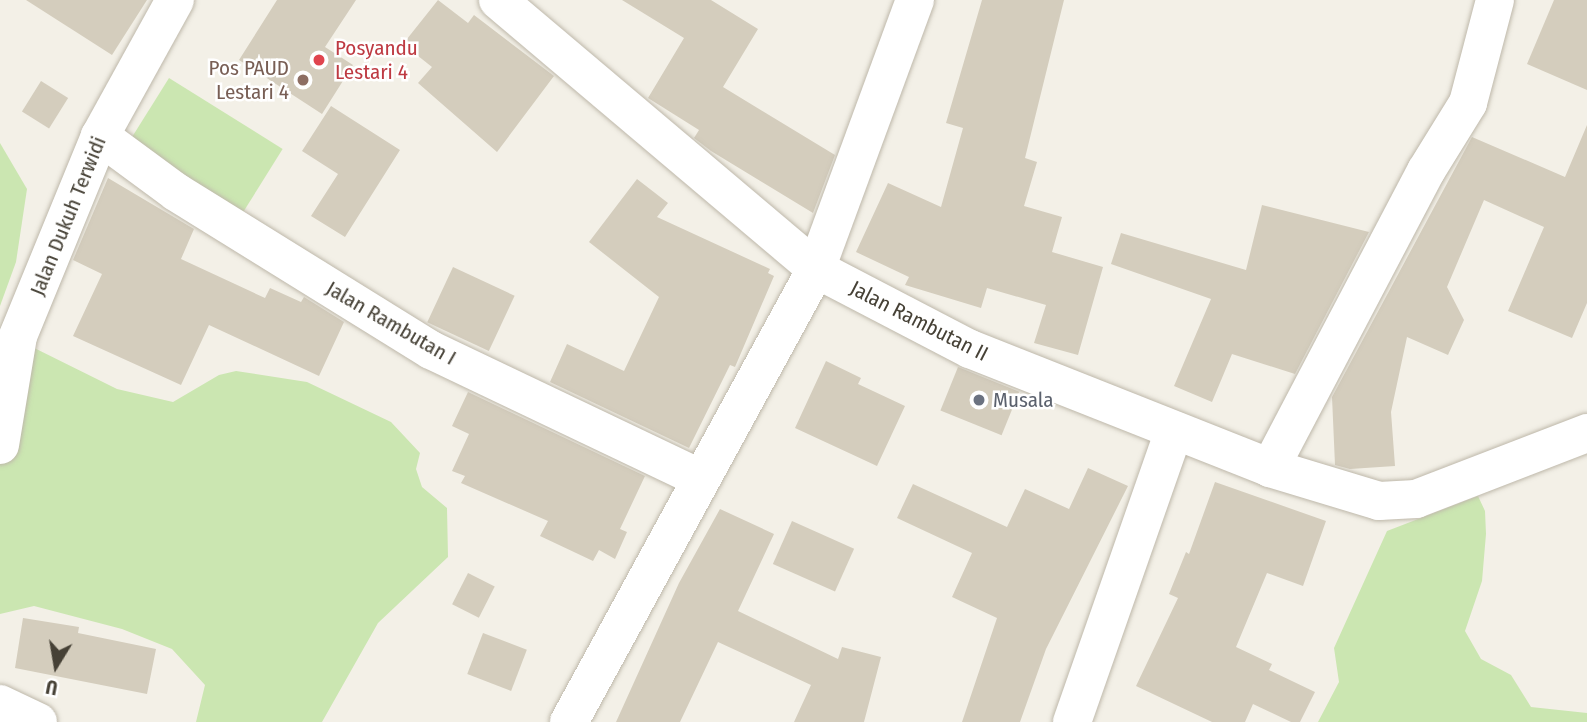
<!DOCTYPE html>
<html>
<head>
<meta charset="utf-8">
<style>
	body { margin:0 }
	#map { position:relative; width:1587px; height:722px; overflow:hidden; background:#f3f0e7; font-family:"Fira Sans Condensed",sans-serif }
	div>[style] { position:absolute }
	.green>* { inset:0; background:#cbe6b1; transform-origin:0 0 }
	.building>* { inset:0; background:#d4cdbd; transform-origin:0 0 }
	.roads { filter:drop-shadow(0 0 2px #beb8aa) drop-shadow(0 0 2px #beb8aa) }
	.minor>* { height:38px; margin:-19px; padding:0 19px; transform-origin:19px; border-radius:19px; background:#fff }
	.dots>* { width:19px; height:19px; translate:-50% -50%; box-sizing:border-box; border:4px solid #fff; border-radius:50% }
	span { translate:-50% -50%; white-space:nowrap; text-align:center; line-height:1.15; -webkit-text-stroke:5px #fff; paint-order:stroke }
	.health-label { font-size:21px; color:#be3a42 }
	.left { translate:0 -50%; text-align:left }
	.education-label { font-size:21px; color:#785e54 }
	.right { translate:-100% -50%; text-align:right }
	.street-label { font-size:21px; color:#464136 }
	.worship-label { font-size:21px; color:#5b616d }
	.north { position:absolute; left:21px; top:631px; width:70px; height:70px; -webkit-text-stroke:5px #fff; paint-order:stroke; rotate:191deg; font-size:19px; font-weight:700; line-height:28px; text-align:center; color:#464136 }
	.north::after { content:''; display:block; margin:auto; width:24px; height:32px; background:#464136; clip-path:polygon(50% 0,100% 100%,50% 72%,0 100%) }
</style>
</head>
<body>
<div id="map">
	<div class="green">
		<div style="left:169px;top:78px;width:134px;height:75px;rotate:32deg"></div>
		<div style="clip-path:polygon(0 143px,27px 189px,16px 262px,0 306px)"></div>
		<div style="clip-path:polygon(0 331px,117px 389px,173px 402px,219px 375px,236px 371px,307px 382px,391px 422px,420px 453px,416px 469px,422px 487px,447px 508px,448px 557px,378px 623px,322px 722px,196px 722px,205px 685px,172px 649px,122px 629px,34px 606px,0 614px)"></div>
		<div style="clip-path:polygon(1478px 496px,1485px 511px,1486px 534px,1482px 581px,1465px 631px,1481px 659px,1511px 675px,1531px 707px,1587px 713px,1587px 722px,1318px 722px,1339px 682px,1334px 648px,1387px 531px)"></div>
	</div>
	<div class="building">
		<div style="clip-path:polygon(26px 0,147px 0,112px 55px)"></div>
		<div style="clip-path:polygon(277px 0,356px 0,325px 47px,353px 65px,322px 114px,239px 60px)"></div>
		<div style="clip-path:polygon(438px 0,468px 23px,474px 15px,554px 76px,497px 152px,418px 83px,432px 67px,403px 44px)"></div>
		<div style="clip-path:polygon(622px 0,711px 0,758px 29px,723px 87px,835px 155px,813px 213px,711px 151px,694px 138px,699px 130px,648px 98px,684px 38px)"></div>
		<div style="clip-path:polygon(982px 0,1064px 0,1025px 158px,1037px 162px,1024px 206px,1062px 217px,1052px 252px,1103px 267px,1078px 355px,1034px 343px,1046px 305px,987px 288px,981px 308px,905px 285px,909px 277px,856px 252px,888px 183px,941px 207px,963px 128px,946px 123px)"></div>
		<div style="clip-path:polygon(1554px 0,1587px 0,1587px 90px,1527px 64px)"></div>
		<div style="left:41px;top:81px;width:32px;height:36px;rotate:32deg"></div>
		<div style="clip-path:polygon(331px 106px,400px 150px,345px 237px,311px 216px,338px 174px,302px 151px)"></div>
		<div style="clip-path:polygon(1587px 125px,1587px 303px,1572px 338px,1508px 311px,1544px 227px,1484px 200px,1447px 287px,1464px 320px,1448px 355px,1407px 337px,1391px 412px,1395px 466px,1350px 469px,1335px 465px,1332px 397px,1472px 137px,1565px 177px)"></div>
		<div style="clip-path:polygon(108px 178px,194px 229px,181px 259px,265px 298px,270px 288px,301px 302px,304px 297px,344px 322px,319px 376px,209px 325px,181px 385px,73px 336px,102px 274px,73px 260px)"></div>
		<div style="clip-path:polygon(637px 179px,668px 203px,657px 217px,770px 269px,768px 273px,774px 276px,735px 367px,730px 365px,689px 448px,550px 382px,567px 344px,624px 371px,659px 297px,589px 242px)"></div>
		<div style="clip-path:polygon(1262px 205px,1369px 232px,1295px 374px,1232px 354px,1212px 402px,1174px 386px,1211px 299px,1111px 264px,1121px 233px,1246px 270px)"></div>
		<div style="left:453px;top:267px;width:68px;height:61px;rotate:25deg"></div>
		<div style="clip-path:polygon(826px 361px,861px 378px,858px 384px,905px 406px,877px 466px,795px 428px)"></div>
		<div style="left:958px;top:367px;width:66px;height:47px;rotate:22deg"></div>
		<div style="clip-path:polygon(468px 392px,645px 476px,620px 529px,627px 532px,615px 559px,599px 550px,593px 561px,540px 536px,548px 521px,461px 483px,465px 476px,452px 471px,469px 434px,452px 426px)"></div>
		<div style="clip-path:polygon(1088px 468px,1128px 486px,1046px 649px,1020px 722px,962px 722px,997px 618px,952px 597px,972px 553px,897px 518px,913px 484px,1007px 527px,1025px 489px,1069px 509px)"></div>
		<div style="clip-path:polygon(1215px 482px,1326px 521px,1303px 586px,1267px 573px,1236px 647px,1272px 664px,1269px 670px,1315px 692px,1300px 722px,1291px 722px,1253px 704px,1245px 722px,1212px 722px,1136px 686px,1178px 598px,1169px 594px,1186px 552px,1189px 554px)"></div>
		<div style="clip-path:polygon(720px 509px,774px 534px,738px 611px,838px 659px,842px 647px,881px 657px,864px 722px,794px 722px,811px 685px,718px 642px,680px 722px,616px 722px,679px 583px)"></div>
		<div style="left:792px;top:521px;width:68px;height:47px;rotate:24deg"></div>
		<div style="left:468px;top:573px;width:30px;height:35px;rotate:27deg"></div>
		<div style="clip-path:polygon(23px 618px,79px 627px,78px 633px,156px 649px,147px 694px,15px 668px)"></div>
		<div style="left:483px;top:633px;width:47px;height:44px;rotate:21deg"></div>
	</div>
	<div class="roads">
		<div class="minor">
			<div style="left:498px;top:0;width:417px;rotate:40.2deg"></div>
			<div style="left:816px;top:269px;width:174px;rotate:27.5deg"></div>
			<div style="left:970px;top:349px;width:323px;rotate:21.6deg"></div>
			<div style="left:1270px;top:468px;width:114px;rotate:16.8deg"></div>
			<div style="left:1379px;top:501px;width:37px;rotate:-3deg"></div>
			<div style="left:1416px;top:499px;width:183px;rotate:-21.1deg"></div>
			<div style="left:100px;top:136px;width:94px;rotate:36.4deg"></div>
			<div style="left:176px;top:192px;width:300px;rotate:31.8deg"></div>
			<div style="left:431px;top:350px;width:299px;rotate:25.5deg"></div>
			<div style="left:0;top:445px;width:110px;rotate:-80.6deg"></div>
			<div style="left:18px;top:336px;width:216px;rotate:-67.7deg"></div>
			<div style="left:100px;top:136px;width:155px;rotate:-61.1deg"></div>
			<div style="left:1270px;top:468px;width:335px;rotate:-62.3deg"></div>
			<div style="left:1426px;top:171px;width:80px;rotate:-58.3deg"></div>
			<div style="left:1468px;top:103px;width:106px;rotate:-75.3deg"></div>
			<div style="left:0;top:704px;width:42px;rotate:25.3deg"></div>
			<div style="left:569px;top:722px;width:516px;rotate:-61.4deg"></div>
			<div style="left:816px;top:269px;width:287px;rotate:-69.8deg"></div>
			<div style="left:1072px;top:722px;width:309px;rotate:-70.7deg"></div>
		</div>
	</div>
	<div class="dots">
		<div style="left:319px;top:60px;background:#e0444e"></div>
		<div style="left:303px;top:80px;background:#8d6e63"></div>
		<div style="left:979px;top:400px;background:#6b7280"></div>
	</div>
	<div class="health-label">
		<span class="left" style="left:335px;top:60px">Posyandu<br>Lestari 4</span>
	</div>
	<div class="education-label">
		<span class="right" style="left:289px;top:80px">Pos PAUD<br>Lestari 4</span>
	</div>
	<div class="street-label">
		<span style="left:68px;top:216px;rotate:-68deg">Jalan Dukuh Terwidi</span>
		<span style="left:919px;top:321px;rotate:27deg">Jalan Rambutan II</span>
		<span style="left:391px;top:323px;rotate:30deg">Jalan Rambutan I</span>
	</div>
	<div class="worship-label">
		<span class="left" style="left:993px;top:400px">Musala</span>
	</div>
	<div class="north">U</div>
</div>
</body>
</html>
